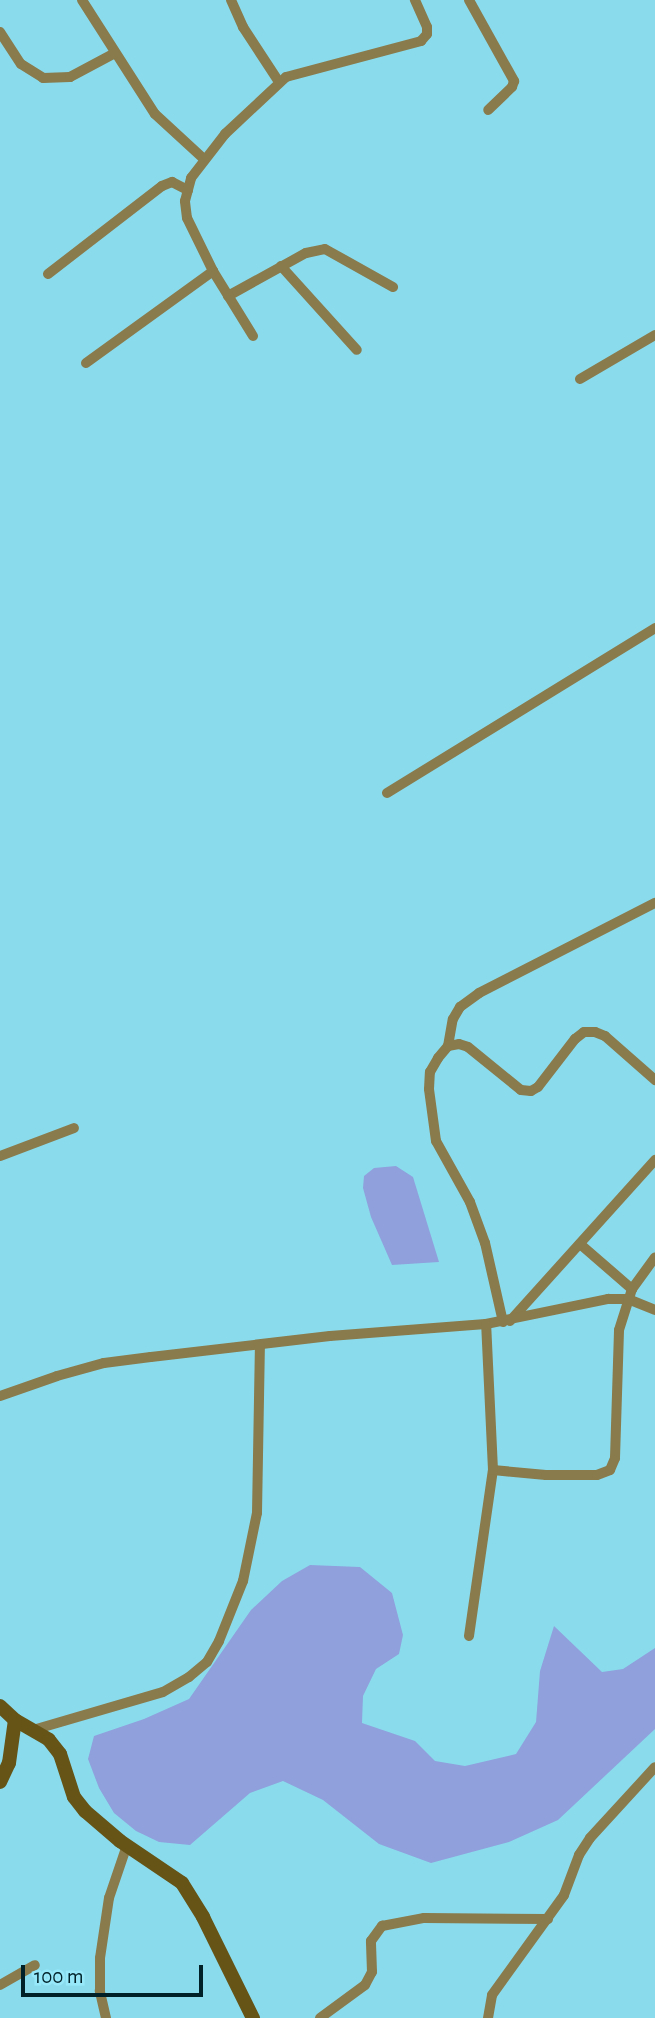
<!DOCTYPE html>
<html>
<head>
<meta charset="utf-8">
<style>
	body { margin:0 }
	#map { position:relative; width:655px; height:2018px; overflow:hidden; background:#8adced; font-family:"Alegreya Sans",sans-serif }
	div>[style] { position:absolute }
	.water>* { inset:0; background:#8fa0dc }
	.street>* { height:10px; margin:-5px; padding:0 5px; transform-origin:5px; border-radius:5px; background:#8a7b4c }
	.secondary>* { height:14px; margin:-7px; padding:0 7px; transform-origin:7px; border-radius:7px; background:#665417 }
	span { translate:-50% -50%; white-space:nowrap; text-align:center; line-height:1.15; -webkit-text-stroke:5px #97e9fa; paint-order:stroke }
	.scale { position:absolute; left:21px; top:1965px; width:182px; height:32px; box-sizing:border-box; border:4px solid #002128; border-top:0; padding-left:9px; font-size:21px; line-height:24px; white-space:nowrap; color:#002128; -webkit-text-stroke:5px #97e9fa; paint-order:stroke }
</style>
</head>
<body>
<div id="map">
	<div class="water">
		<div style="clip-path:polygon(396px 1166px,413px 1177px,439px 1262px,392px 1265px,371px 1217px,363px 1188px,364px 1176px,374px 1168px)"></div>
		<div style="clip-path:polygon(310px 1565px,360px 1567px,392px 1593px,403px 1635px,399px 1654px,376px 1669px,363px 1696px,362px 1723px,415px 1741px,435px 1761px,465px 1766px,516px 1754px,536px 1722px,540px 1671px,554px 1626px,602px 1672px,623px 1669px,655px 1648px,655px 1729px,558px 1820px,509px 1842px,431px 1863px,379px 1844px,323px 1800px,283px 1781px,250px 1793px,190px 1845px,159px 1842px,136px 1831px,114px 1813px,99px 1788px,88px 1759px,94px 1736px,144px 1719px,189px 1699px,251px 1610px,282px 1581px)"></div>
	</div>
	<div class="street">
		<div style="left:82px;top:0;width:135px;rotate:57.4deg"></div>
		<div style="left:155px;top:114px;width:67px;rotate:42.6deg"></div>
		<div style="left:231px;top:0;width:30px;rotate:66deg"></div>
		<div style="left:243px;top:27px;width:66px;rotate:56.8deg"></div>
		<div style="left:469px;top:0;width:93px;rotate:60.9deg"></div>
		<div style="left:514px;top:81px;width:6px;rotate:108deg"></div>
		<div style="left:512px;top:87px;width:33px;rotate:136deg"></div>
		<div style="left:0;top:32px;width:38px;rotate:57deg"></div>
		<div style="left:21px;top:64px;width:26px;rotate:32deg"></div>
		<div style="left:43px;top:78px;width:27px;rotate:-2deg"></div>
		<div style="left:70px;top:77px;width:51px;rotate:-28.1deg"></div>
		<div style="left:281px;top:266px;width:113px;rotate:47.9deg"></div>
		<div style="left:48px;top:274px;width:144px;rotate:-37.7deg"></div>
		<div style="left:162px;top:186px;width:11px;rotate:-22deg"></div>
		<div style="left:172px;top:182px;width:18px;rotate:27deg"></div>
		<div style="left:228px;top:296px;width:89px;rotate:-28.9deg"></div>
		<div style="left:306px;top:253px;width:19px;rotate:-12deg"></div>
		<div style="left:325px;top:249px;width:78px;rotate:29.2deg"></div>
		<div style="left:253px;top:336px;width:76px;rotate:-121.6deg"></div>
		<div style="left:213px;top:271px;width:59px;rotate:-116.1deg"></div>
		<div style="left:187px;top:218px;width:17px;rotate:-97deg"></div>
		<div style="left:185px;top:201px;width:24px;rotate:-75deg"></div>
		<div style="left:191px;top:178px;width:56px;rotate:-52.3deg"></div>
		<div style="left:225px;top:134px;width:83px;rotate:-43.1deg"></div>
		<div style="left:286px;top:77px;width:140px;rotate:-14.9deg"></div>
		<div style="left:421px;top:41px;width:9px;rotate:-49deg"></div>
		<div style="left:427px;top:34px;width:7px;rotate:-90deg"></div>
		<div style="left:427px;top:27px;width:30px;rotate:-114deg"></div>
		<div style="left:86px;top:363px;width:157px;rotate:-35.9deg"></div>
		<div style="left:580px;top:379px;width:87px;rotate:-30.4deg"></div>
		<div style="left:387px;top:793px;width:315px;rotate:-31.6deg"></div>
		<div style="left:448px;top:1046px;width:27px;rotate:-80deg"></div>
		<div style="left:453px;top:1019px;width:14px;rotate:-60deg"></div>
		<div style="left:460px;top:1007px;width:24px;rotate:-36deg"></div>
		<div style="left:479px;top:993px;width:198px;rotate:-27.1deg"></div>
		<div style="left:0;top:1156px;width:79px;rotate:-20.7deg"></div>
		<div style="left:580px;top:1244px;width:69px;rotate:40.9deg"></div>
		<div style="left:510px;top:1321px;width:217px;rotate:-48deg"></div>
		<div style="left:503px;top:1322px;width:81px;rotate:-102.8deg"></div>
		<div style="left:485px;top:1243px;width:44px;rotate:-110.1deg"></div>
		<div style="left:470px;top:1202px;width:70px;rotate:-119.1deg"></div>
		<div style="left:436px;top:1141px;width:52px;rotate:-97.7deg"></div>
		<div style="left:429px;top:1089px;width:17px;rotate:-87deg"></div>
		<div style="left:430px;top:1072px;width:16px;rotate:-60deg"></div>
		<div style="left:438px;top:1058px;width:16px;rotate:-50deg"></div>
		<div style="left:448px;top:1046px;width:11px;rotate:-10deg"></div>
		<div style="left:459px;top:1044px;width:9px;rotate:18deg"></div>
		<div style="left:468px;top:1047px;width:68px;rotate:39.1deg"></div>
		<div style="left:521px;top:1090px;width:10px;rotate:6deg"></div>
		<div style="left:531px;top:1091px;width:8px;rotate:-30deg"></div>
		<div style="left:538px;top:1087px;width:61px;rotate:-52.4deg"></div>
		<div style="left:575px;top:1039px;width:11px;rotate:-38deg"></div>
		<div style="left:584px;top:1032px;width:11px"></div>
		<div style="left:595px;top:1032px;width:11px;rotate:22deg"></div>
		<div style="left:605px;top:1036px;width:67px;rotate:41.3deg"></div>
		<div style="left:0;top:1396px;width:60px;rotate:-19.3deg"></div>
		<div style="left:57px;top:1376px;width:49px;rotate:-15.5deg"></div>
		<div style="left:104px;top:1363px;width:47px;rotate:-7.3deg"></div>
		<div style="left:151px;top:1357px;width:180px;rotate:-6.7deg"></div>
		<div style="left:330px;top:1336px;width:156px;rotate:-4.4deg"></div>
		<div style="left:486px;top:1324px;width:125px;rotate:-11.6deg"></div>
		<div style="left:608px;top:1299px;width:20px"></div>
		<div style="left:628px;top:1299px;width:29px;rotate:22deg"></div>
		<div style="left:493px;top:1470px;width:53px;rotate:5.4deg"></div>
		<div style="left:546px;top:1475px;width:51px"></div>
		<div style="left:597px;top:1475px;width:14px;rotate:-21deg"></div>
		<div style="left:610px;top:1470px;width:13px;rotate:-67deg"></div>
		<div style="left:615px;top:1458px;width:128px;rotate:-88.2deg"></div>
		<div style="left:619px;top:1330px;width:43px;rotate:-72.4deg"></div>
		<div style="left:632px;top:1289px;width:39px;rotate:-54deg"></div>
		<div style="left:469px;top:1636px;width:168px;rotate:-81.8deg"></div>
		<div style="left:493px;top:1470px;width:146px;rotate:-92.7deg"></div>
		<div style="left:33px;top:1730px;width:135px;rotate:-16.3deg"></div>
		<div style="left:163px;top:1692px;width:30px;rotate:-30deg"></div>
		<div style="left:189px;top:1677px;width:23px;rotate:-40deg"></div>
		<div style="left:207px;top:1662px;width:24px;rotate:-60deg"></div>
		<div style="left:219px;top:1641px;width:65px;rotate:-68.2deg"></div>
		<div style="left:243px;top:1581px;width:69px;rotate:-78.4deg"></div>
		<div style="left:257px;top:1513px;width:167px;rotate:-89deg"></div>
		<div style="left:0;top:1985px;width:40px;rotate:-29.7deg"></div>
		<div style="left:106px;top:2018px;width:28px;rotate:-103deg"></div>
		<div style="left:100px;top:1991px;width:33px;rotate:-90deg"></div>
		<div style="left:100px;top:1958px;width:61px;rotate:-81.5deg"></div>
		<div style="left:109px;top:1898px;width:56px;rotate:-71.2deg"></div>
		<div style="left:320px;top:2018px;width:56px;rotate:-36.3deg"></div>
		<div style="left:365px;top:1985px;width:15px;rotate:-62deg"></div>
		<div style="left:372px;top:1972px;width:31px;rotate:-92deg"></div>
		<div style="left:371px;top:1941px;width:19px;rotate:-54deg"></div>
		<div style="left:382px;top:1926px;width:43px;rotate:-10.8deg"></div>
		<div style="left:424px;top:1918px;width:124px;rotate:0.5deg"></div>
		<div style="left:488px;top:2018px;width:23px;rotate:-80deg"></div>
		<div style="left:492px;top:1995px;width:123px;rotate:-54.2deg"></div>
		<div style="left:564px;top:1895px;width:43px;rotate:-69.4deg"></div>
		<div style="left:579px;top:1855px;width:20px;rotate:-57deg"></div>
		<div style="left:590px;top:1838px;width:96px;rotate:-47.5deg"></div>
	</div>
	<div class="secondary">
		<div style="left:0;top:1706px;width:21px;rotate:43deg"></div>
		<div style="left:15px;top:1720px;width:39px;rotate:30deg"></div>
		<div style="left:49px;top:1740px;width:18px;rotate:52deg"></div>
		<div style="left:60px;top:1754px;width:45px;rotate:72deg"></div>
		<div style="left:74px;top:1797px;width:18px;rotate:52deg"></div>
		<div style="left:85px;top:1811px;width:46px;rotate:40.6deg"></div>
		<div style="left:120px;top:1841px;width:75px;rotate:34.1deg"></div>
		<div style="left:182px;top:1883px;width:40px;rotate:58deg"></div>
		<div style="left:203px;top:1917px;width:113px;rotate:63.7deg"></div>
		<div style="left:0;top:1782px;width:21px;rotate:-65deg"></div>
		<div style="left:9px;top:1763px;width:43px;rotate:-82.1deg"></div>
	</div>
	<div class="scale">100 m</div>
</div>
</body>
</html>
